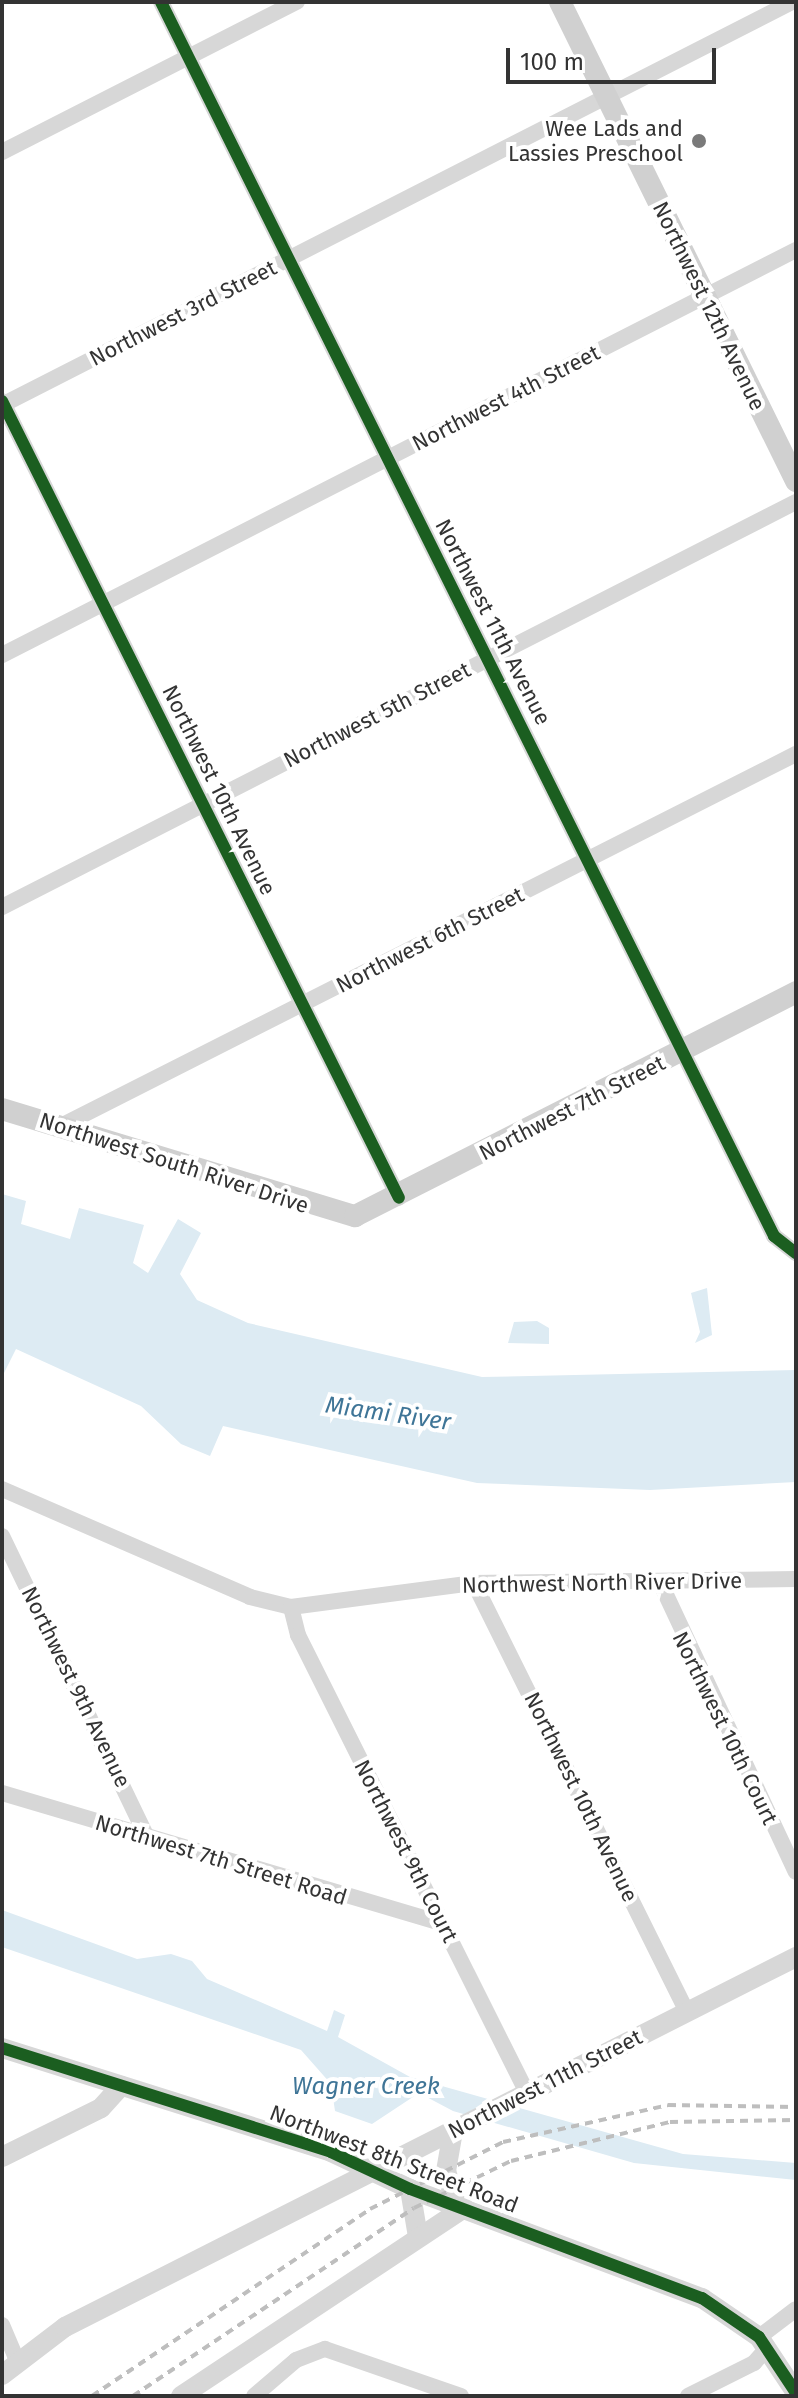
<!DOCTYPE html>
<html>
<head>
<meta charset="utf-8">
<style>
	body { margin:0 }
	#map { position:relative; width:798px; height:2398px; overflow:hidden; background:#fff; font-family:"Fira Sans",sans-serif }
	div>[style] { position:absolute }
	.water>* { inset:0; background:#ddebf3 }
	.minor>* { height:16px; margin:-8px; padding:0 8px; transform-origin:8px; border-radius:8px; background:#d7d7d7 }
	.tertiary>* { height:20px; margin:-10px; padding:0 10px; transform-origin:10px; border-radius:10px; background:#d7d7d7 }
	.secondary>* { height:22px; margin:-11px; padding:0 11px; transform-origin:11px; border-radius:11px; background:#d0d0d0 }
	.rail>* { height:4px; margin-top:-2px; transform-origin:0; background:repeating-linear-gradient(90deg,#bebebe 0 8px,transparent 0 14px) }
	.cycleway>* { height:12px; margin:-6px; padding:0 6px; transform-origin:6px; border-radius:6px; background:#1b5e20 }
	.dots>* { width:22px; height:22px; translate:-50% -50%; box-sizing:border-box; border:4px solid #fff; border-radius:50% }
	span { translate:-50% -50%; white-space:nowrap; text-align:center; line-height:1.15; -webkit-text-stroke:8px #fff; paint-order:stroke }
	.poi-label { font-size:22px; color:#333 }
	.right { translate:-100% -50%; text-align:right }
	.street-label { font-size:22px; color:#333 }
	.water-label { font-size:24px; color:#3f7597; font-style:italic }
	.frame { position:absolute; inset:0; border:4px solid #333; pointer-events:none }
	.scale { position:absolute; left:506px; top:48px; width:210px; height:36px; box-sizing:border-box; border:4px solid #333; border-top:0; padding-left:10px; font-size:24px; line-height:28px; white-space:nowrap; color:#333; -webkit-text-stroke:6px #fff; paint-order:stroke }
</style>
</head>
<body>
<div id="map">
	<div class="water">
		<div style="clip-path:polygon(2px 1194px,26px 1201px,21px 1224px,70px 1239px,79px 1208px,144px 1225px,133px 1263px,148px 1273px,178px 1219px,201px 1233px,180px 1274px,197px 1300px,248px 1323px,482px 1377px,796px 1370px,796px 1482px,650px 1490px,477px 1483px,223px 1426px,210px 1456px,181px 1444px,141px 1406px,16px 1349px,2px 1377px)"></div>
		<div style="clip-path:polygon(707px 1288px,712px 1335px,695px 1343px,700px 1332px,691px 1293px)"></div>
		<div style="clip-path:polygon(537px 1321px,549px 1328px,549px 1344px,508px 1343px,514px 1322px)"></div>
		<div style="clip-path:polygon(2px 1910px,137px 1959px,171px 1954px,192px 1961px,207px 1979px,327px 2031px,334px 2010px,345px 2015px,338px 2037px,410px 2077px,683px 2154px,796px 2163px,796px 2180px,634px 2163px,453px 2111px,419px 2093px,372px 2124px,335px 2111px,331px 2084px,301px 2050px,2px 1947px)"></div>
	</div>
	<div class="minor">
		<div style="left:161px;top:2px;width:1378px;rotate:63.58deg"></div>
		<div style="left:774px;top:1236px;width:28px;rotate:38deg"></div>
		<div style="left:2px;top:152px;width:331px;rotate:-27deg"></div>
		<div style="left:2px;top:401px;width:890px;rotate:63.52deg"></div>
		<div style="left:2px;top:405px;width:887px;rotate:-27.03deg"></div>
		<div style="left:2px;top:655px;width:891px;rotate:-27.03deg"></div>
		<div style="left:2px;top:907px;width:891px;rotate:-27.03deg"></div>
		<div style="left:63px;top:1125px;width:822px;rotate:-26.85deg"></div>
		<div style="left:2px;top:1489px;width:270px;rotate:23.5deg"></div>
		<div style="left:250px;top:1597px;width:42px;rotate:13.7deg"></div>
		<div style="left:291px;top:1607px;width:185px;rotate:-7.5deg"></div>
		<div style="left:474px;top:1583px;width:322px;rotate:-0.7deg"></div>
		<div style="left:2px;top:1536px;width:336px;rotate:64.3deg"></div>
		<div style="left:660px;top:1582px;width:320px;rotate:64.9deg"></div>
		<div style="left:474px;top:1583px;width:479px;rotate:63.6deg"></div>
		<div style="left:291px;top:1607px;width:29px;rotate:76deg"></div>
		<div style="left:298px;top:1635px;width:512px;rotate:63.43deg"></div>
		<div style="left:2px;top:1793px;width:459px;rotate:16.5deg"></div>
		<div style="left:2px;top:2325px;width:38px;rotate:67deg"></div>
		<div style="left:759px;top:2337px;width:46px;rotate:-37.1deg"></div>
		<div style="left:254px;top:2396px;width:55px;rotate:-40.6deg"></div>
		<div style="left:296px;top:2360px;width:31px;rotate:-21deg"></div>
		<div style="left:325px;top:2349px;width:144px;rotate:19.1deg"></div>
		<div style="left:688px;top:2396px;width:74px;rotate:-26.6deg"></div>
		<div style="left:754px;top:2363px;width:21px;rotate:-49deg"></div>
	</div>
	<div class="tertiary">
		<div style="left:2px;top:2048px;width:345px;rotate:17.5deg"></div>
		<div style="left:331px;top:2152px;width:87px;rotate:25.1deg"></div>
		<div style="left:410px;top:2189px;width:312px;rotate:20.5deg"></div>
		<div style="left:702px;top:2298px;width:69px;rotate:34.4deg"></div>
		<div style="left:759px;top:2337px;width:67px;rotate:56.5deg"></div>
		<div style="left:453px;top:2131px;width:41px;rotate:99.9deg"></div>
		<div style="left:446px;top:2171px;width:37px;rotate:73deg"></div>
		<div style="left:2px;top:2157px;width:110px;rotate:-26.3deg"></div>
		<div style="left:101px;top:2108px;width:30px;rotate:-48deg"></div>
		<div style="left:410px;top:2189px;width:49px;rotate:80.5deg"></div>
		<div style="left:2px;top:2375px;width:79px;rotate:-37.3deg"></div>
		<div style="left:65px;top:2327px;width:819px;rotate:-26.85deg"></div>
		<div style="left:181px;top:2396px;width:340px;rotate:-33.6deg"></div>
	</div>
	<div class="secondary">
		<div style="left:560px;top:2px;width:534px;rotate:63.77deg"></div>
		<div style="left:2px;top:1109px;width:369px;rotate:16.9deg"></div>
		<div style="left:355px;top:1216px;width:495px;rotate:-26.9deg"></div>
	</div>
	<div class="rail">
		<div style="left:92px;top:2396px;width:335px;rotate:-33.9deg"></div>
		<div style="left:370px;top:2209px;width:149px;rotate:-26.7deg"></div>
		<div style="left:503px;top:2142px;width:169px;rotate:-12.6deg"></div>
		<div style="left:668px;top:2105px;width:128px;rotate:0.9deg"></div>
		<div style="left:133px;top:2396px;width:338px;rotate:-33.8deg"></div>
		<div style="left:414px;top:2208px;width:108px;rotate:-25.9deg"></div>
		<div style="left:511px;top:2161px;width:164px;rotate:-13.8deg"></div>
		<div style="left:670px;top:2122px;width:126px;rotate:-0.9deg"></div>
	</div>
	<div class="cycleway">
		<div style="left:161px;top:2px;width:1378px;rotate:63.58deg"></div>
		<div style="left:774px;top:1236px;width:28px;rotate:38deg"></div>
		<div style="left:2px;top:401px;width:890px;rotate:63.52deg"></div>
		<div style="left:2px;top:2048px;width:345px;rotate:17.5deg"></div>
		<div style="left:331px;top:2152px;width:87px;rotate:25.1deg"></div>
		<div style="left:410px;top:2189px;width:312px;rotate:20.5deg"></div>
		<div style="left:702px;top:2298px;width:69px;rotate:34.4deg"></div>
		<div style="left:759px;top:2337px;width:67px;rotate:56.5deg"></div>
	</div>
	<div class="dots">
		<div style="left:699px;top:141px;background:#7a7a7a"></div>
	</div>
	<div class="poi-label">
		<span class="right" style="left:683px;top:141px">Wee Lads and<br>Lassies Preschool</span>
	</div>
	<div class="street-label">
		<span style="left:709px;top:306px;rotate:64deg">Northwest 12th Avenue</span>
		<span style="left:183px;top:313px;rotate:-27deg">Northwest 3rd Street</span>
		<span style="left:506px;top:398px;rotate:-27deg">Northwest 4th Street</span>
		<span style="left:493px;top:622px;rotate:63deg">Northwest 11th Avenue</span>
		<span style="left:377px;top:715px;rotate:-27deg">Northwest 5th Street</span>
		<span style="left:219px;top:790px;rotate:64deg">Northwest 10th Avenue</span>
		<span style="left:430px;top:940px;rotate:-27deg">Northwest 6th Street</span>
		<span style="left:572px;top:1108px;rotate:-27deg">Northwest 7th Street</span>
		<span style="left:174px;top:1163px;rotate:18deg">Northwest South River Drive</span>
		<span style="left:602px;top:1583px;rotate:-1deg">Northwest North River Drive</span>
		<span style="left:76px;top:1687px;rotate:64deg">Northwest 9th Avenue</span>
		<span style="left:725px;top:1728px;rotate:64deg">Northwest 10th Court</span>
		<span style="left:581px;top:1797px;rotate:64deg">Northwest 10th Avenue</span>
		<span style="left:406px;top:1851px;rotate:63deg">Northwest 9th Court</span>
		<span style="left:221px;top:1860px;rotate:17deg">Northwest 7th Street Road</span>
		<span style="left:545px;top:2084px;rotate:-27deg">Northwest 11th Street</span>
		<span style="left:394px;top:2159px;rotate:21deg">Northwest 8th Street Road</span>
	</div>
	<div class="water-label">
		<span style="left:388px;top:1414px;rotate:8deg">Miami River</span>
		<span style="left:366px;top:2087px">Wagner Creek</span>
	</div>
	<div class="frame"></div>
	<div class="scale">100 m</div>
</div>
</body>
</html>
